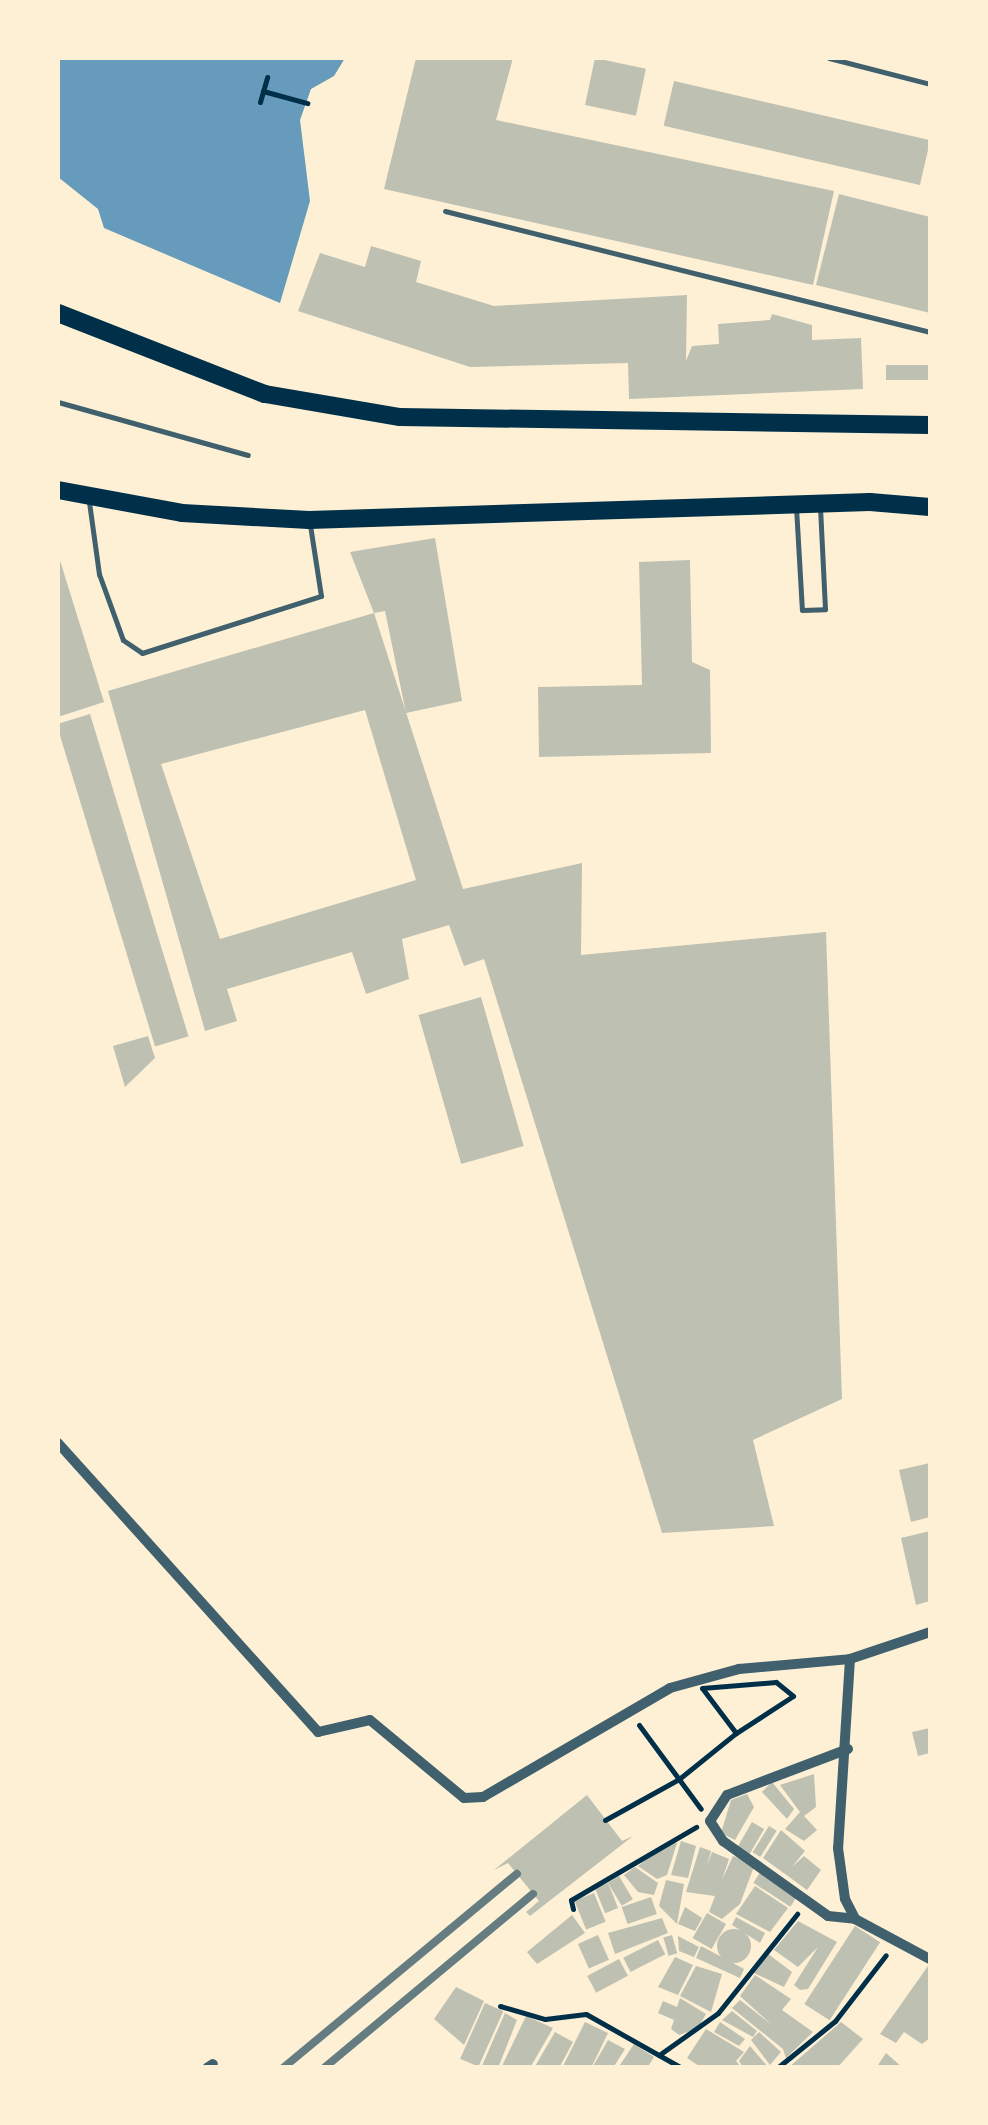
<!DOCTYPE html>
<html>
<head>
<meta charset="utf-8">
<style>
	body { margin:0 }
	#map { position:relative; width:988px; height:2125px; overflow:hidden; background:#fdf0d5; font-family:Karla,sans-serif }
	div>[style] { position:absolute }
	.water>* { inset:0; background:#669bbc }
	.building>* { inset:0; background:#bec0b2; transform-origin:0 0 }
	.round { border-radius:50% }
	.path>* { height:5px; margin:-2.5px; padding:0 2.5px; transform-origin:2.5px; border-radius:2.5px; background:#003049 }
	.service>* { height:5px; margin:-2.5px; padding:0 2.5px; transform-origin:2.5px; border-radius:2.5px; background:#3f606c }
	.minor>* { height:10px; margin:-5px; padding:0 5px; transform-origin:5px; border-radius:5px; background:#3f606c }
	.primary>* { height:18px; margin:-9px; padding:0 9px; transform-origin:9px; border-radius:9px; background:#003049 }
	.rail>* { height:8px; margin:-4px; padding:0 4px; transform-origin:4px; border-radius:4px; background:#657d81 }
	span { translate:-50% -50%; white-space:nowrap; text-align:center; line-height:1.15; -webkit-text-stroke:10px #fdf0d5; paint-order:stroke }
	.frame { position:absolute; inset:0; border:60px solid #fdf0d5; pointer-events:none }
</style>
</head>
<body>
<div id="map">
	<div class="water">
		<div style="clip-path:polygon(58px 58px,345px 58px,334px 76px,311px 89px,300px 120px,310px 201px,280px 303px,104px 228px,98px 209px,58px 177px)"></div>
	</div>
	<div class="building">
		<div style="clip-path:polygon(416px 58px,513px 58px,496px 120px,834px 191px,813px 285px,384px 189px)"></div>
		<div style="left:595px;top:58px;width:52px;height:48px;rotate:12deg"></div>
		<div style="left:674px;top:81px;width:263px;height:46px;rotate:13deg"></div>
		<div style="clip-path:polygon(839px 194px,930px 217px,930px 313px,816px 285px)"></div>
		<div style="clip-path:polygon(371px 246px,421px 261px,416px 282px,494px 306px,687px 295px,686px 361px,692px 346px,719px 344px,718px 324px,770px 320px,772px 314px,812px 325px,812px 340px,861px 338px,863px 389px,629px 399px,628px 363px,470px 367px,298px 311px,320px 253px,365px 267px)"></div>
		<div style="left:930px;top:365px;width:15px;height:44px;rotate:90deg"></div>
		<div style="clip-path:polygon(435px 538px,462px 701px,406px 713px,385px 611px,374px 613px,350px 552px)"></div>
		<div style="clip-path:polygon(58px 554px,104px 702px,58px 717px)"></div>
		<div style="clip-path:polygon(690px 560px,692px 662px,710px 670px,711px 753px,539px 757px,538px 687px,642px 685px,639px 562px)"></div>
		<div style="clip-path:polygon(evenodd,374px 613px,463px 889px,582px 863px,581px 955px,826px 932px,842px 1399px,753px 1440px,774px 1526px,662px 1533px,484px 959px,464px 966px,449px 925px,402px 939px,409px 979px,366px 994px,352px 952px,227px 989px,237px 1021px,205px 1031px,108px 691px,374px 613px,365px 710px,416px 880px,220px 939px,161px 764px,365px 710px)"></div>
		<div style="left:90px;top:714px;width:337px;height:35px;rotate:73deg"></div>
		<div style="left:481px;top:997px;width:155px;height:65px;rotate:74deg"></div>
		<div style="clip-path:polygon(148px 1036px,155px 1058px,125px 1087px,113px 1046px)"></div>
		<div style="clip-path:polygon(930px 1463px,930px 1517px,911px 1522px,899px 1470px)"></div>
		<div style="clip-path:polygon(930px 1531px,930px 1601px,916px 1605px,901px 1538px)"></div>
		<div style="clip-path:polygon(930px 1728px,930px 1753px,918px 1756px,912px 1732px)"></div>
		<div style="clip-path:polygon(814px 1774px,816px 1807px,804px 1816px,817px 1830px,804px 1841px,785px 1829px,800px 1812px,780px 1785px)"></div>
		<div style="clip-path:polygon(772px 1782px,794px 1809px,787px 1819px,762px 1792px)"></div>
		<div style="clip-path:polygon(747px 1794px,754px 1807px,735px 1840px,721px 1833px,731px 1800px)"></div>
		<div style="clip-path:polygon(587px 1795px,622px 1841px,633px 1836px,530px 1916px,526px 1912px,539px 1901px,508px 1863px,494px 1870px)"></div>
		<div style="left:752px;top:1822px;width:14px;height:29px;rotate:30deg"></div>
		<div style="left:769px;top:1826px;width:9px;height:31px;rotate:32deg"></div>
		<div style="clip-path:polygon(781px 1830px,805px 1851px,792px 1867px,804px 1856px,821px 1870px,807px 1890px,763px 1858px)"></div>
		<div style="clip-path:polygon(670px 1841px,677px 1843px,667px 1875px,657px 1879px,638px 1866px)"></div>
		<div style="clip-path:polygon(681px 1841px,696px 1846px,688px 1878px,671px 1875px)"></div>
		<div style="clip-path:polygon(700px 1847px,711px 1851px,707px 1866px,712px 1852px,729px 1859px,722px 1880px,733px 1856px,755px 1864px,740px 1904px,722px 1919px,709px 1912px,715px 1896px,686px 1892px)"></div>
		<div style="clip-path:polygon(635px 1867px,658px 1883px,654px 1895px,638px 1892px,624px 1875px)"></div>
		<div style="left:761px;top:1871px;width:44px;height:14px;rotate:33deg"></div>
		<div style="left:619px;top:1876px;width:27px;height:13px;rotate:59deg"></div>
		<div style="clip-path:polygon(666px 1880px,684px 1884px,677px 1924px,659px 1906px)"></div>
		<div style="left:608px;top:1883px;width:27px;height:14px;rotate:68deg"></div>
		<div style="clip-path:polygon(755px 1886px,788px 1908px,770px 1932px,736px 1914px)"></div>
		<div style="left:594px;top:1893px;width:31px;height:21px;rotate:68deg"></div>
		<div style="left:651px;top:1897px;width:18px;height:31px;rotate:71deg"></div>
		<div style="clip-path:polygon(685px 1907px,702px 1918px,695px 1931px,678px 1924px)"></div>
		<div style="left:707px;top:1913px;width:22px;height:29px;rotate:30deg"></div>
		<div style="clip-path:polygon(572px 1915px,585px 1933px,537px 1964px,527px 1952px)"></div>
		<div style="clip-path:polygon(736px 1917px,765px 1933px,760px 1943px,732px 1925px)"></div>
		<div style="clip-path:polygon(662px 1918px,668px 1933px,615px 1954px,608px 1933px)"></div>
		<div style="clip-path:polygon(798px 1921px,837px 1942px,808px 1989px,800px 1990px,794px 1985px,818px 1947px,798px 1967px,774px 1950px)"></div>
		<div style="left:855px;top:1926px;width:30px;height:93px;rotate:33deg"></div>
		<div class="round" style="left:717px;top:1929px;width:34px;height:34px"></div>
		<div style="left:598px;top:1935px;width:27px;height:22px;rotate:66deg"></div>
		<div style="left:672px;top:1935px;width:19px;height:9px;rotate:74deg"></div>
		<div style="clip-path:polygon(678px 1936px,699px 1947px,694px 1957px,679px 1951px)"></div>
		<div style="left:658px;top:1940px;width:16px;height:39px;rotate:63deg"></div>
		<div style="clip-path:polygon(701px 1946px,744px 1969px,740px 1978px,696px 1958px)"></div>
		<div style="clip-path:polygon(767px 1953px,792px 1972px,784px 1987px,754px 1973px)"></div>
		<div style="clip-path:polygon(675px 1957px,693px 1965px,678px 1995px,658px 1987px)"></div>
		<div style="left:619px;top:1959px;width:19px;height:36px;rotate:62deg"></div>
		<div style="clip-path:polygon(696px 1966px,722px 1974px,711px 2012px,680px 1996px)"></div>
		<div style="clip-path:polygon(928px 1966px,930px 2038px,922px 2044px,904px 2032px,896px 2043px,880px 2034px)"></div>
		<div style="clip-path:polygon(755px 1975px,791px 1999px,782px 2010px,813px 2032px,786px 2058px,783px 2049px,732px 2008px,740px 2000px,772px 2025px,740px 1996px)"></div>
		<div style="clip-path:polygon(456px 1987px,484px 2001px,464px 2045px,434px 2019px)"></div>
		<div style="clip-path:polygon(680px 1998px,706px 2014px,698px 2028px,679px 2035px,671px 2029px,674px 2020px,658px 2013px,663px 2001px,677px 2007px)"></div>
		<div style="left:485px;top:2003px;width:20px;height:61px;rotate:24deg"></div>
		<div style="clip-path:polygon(732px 2011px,757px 2031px,753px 2037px,722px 2020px)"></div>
		<div style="clip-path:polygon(505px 2013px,517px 2020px,498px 2068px,481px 2068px)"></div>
		<div style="clip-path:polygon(526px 2016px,553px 2028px,530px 2068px,501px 2068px)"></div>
		<div style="clip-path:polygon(585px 2022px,608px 2033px,591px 2068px,562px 2068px)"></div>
		<div style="clip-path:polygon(720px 2022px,745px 2039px,739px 2046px,714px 2032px)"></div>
		<div style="clip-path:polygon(841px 2022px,863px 2039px,837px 2068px,788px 2068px)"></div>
		<div style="clip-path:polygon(706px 2029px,744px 2052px,736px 2061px,742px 2068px,702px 2068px,687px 2058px)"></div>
		<div style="clip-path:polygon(555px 2032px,573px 2042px,559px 2068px,534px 2068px)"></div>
		<div style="clip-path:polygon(759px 2032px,781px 2052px,770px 2065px,751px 2040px)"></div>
		<div style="clip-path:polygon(608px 2040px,625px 2049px,613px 2068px,592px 2068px)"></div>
		<div style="clip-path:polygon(634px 2044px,654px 2057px,647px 2068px,618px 2068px)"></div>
		<div style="clip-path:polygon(750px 2046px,769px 2068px,744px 2068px,739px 2061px)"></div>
		<div style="clip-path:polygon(886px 2053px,903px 2068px,876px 2068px)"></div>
	</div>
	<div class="path">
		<div style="left:263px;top:91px;width:46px;rotate:15.3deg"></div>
		<div style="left:260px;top:102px;width:26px;rotate:-74deg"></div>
		<div style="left:776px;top:1682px;width:22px;rotate:39deg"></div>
		<div style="left:793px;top:1696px;width:68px;rotate:147deg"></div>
		<div style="left:736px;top:1733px;width:56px;rotate:-127.1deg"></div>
		<div style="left:702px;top:1688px;width:74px;rotate:-4.6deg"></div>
		<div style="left:639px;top:1725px;width:104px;rotate:53.6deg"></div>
		<div style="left:605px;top:1820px;width:85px;rotate:-29deg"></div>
		<div style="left:679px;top:1779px;width:73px;rotate:-38.9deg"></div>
		<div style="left:573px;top:1909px;width:9px;rotate:-103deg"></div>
		<div style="left:571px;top:1900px;width:145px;rotate:-30.3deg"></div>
		<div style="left:500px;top:2006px;width:47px;rotate:16.1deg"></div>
		<div style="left:545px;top:2019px;width:41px;rotate:-7deg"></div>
		<div style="left:586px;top:2014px;width:110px;rotate:29.4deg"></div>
		<div style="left:659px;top:2055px;width:72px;rotate:-35.4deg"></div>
		<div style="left:718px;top:2013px;width:127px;rotate:-51.4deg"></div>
		<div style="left:777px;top:2068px;width:75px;rotate:-39deg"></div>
		<div style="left:835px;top:2021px;width:83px;rotate:-52.3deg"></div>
	</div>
	<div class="service">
		<div style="left:829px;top:58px;width:104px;rotate:14.4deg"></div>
		<div style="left:445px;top:211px;width:500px;rotate:14deg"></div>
		<div style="left:58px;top:402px;width:197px;rotate:15.6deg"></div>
		<div style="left:89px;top:502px;width:73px;rotate:82.1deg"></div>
		<div style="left:99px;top:574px;width:70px;rotate:70deg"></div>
		<div style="left:123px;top:640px;width:23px;rotate:34deg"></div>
		<div style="left:142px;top:653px;width:188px;rotate:-17.7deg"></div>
		<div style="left:321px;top:596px;width:72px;rotate:-98.8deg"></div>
		<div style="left:796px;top:507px;width:103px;rotate:86.7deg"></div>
		<div style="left:802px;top:610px;width:23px;rotate:-2deg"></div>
		<div style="left:825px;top:609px;width:102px;rotate:-92.8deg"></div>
	</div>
	<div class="minor">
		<div style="left:58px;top:1443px;width:389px;rotate:48deg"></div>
		<div style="left:318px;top:1732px;width:53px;rotate:-13deg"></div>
		<div style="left:370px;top:1720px;width:122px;rotate:39.7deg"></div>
		<div style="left:464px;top:1798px;width:19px;rotate:-3deg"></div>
		<div style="left:483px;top:1797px;width:216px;rotate:-30.2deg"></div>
		<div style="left:670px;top:1688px;width:72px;rotate:-15.4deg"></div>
		<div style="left:739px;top:1669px;width:111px;rotate:-5.1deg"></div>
		<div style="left:850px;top:1659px;width:84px;rotate:-18.6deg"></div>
		<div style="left:850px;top:1659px;width:189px;rotate:93.6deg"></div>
		<div style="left:838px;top:1848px;width:51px;rotate:82.2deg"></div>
		<div style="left:845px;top:1899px;width:22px;rotate:63deg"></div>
		<div style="left:855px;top:1919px;width:85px;rotate:28.1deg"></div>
		<div style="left:848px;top:1749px;width:129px;rotate:159.2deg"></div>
		<div style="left:727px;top:1795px;width:31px;rotate:123deg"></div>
		<div style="left:710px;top:1821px;width:24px;rotate:57deg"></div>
		<div style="left:723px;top:1841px;width:129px;rotate:35.5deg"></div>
		<div style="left:828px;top:1916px;width:27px;rotate:6deg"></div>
		<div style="left:207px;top:2068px;width:7px;rotate:-34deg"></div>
	</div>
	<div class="primary">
		<div style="left:58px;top:313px;width:222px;rotate:21.4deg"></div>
		<div style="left:265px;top:394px;width:137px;rotate:9.7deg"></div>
		<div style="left:400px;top:417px;width:530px;rotate:0.86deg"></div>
		<div style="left:58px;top:490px;width:126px;rotate:10.5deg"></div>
		<div style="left:182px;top:513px;width:127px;rotate:3.2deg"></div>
		<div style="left:309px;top:520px;width:561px;rotate:-1.84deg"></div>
		<div style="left:870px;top:502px;width:60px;rotate:4.8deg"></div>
	</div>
	<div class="rail">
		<div style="left:283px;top:2068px;width:304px;rotate:-39.7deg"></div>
		<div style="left:324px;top:2068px;width:272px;rotate:-39.8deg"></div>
	</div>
	<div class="frame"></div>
</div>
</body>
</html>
